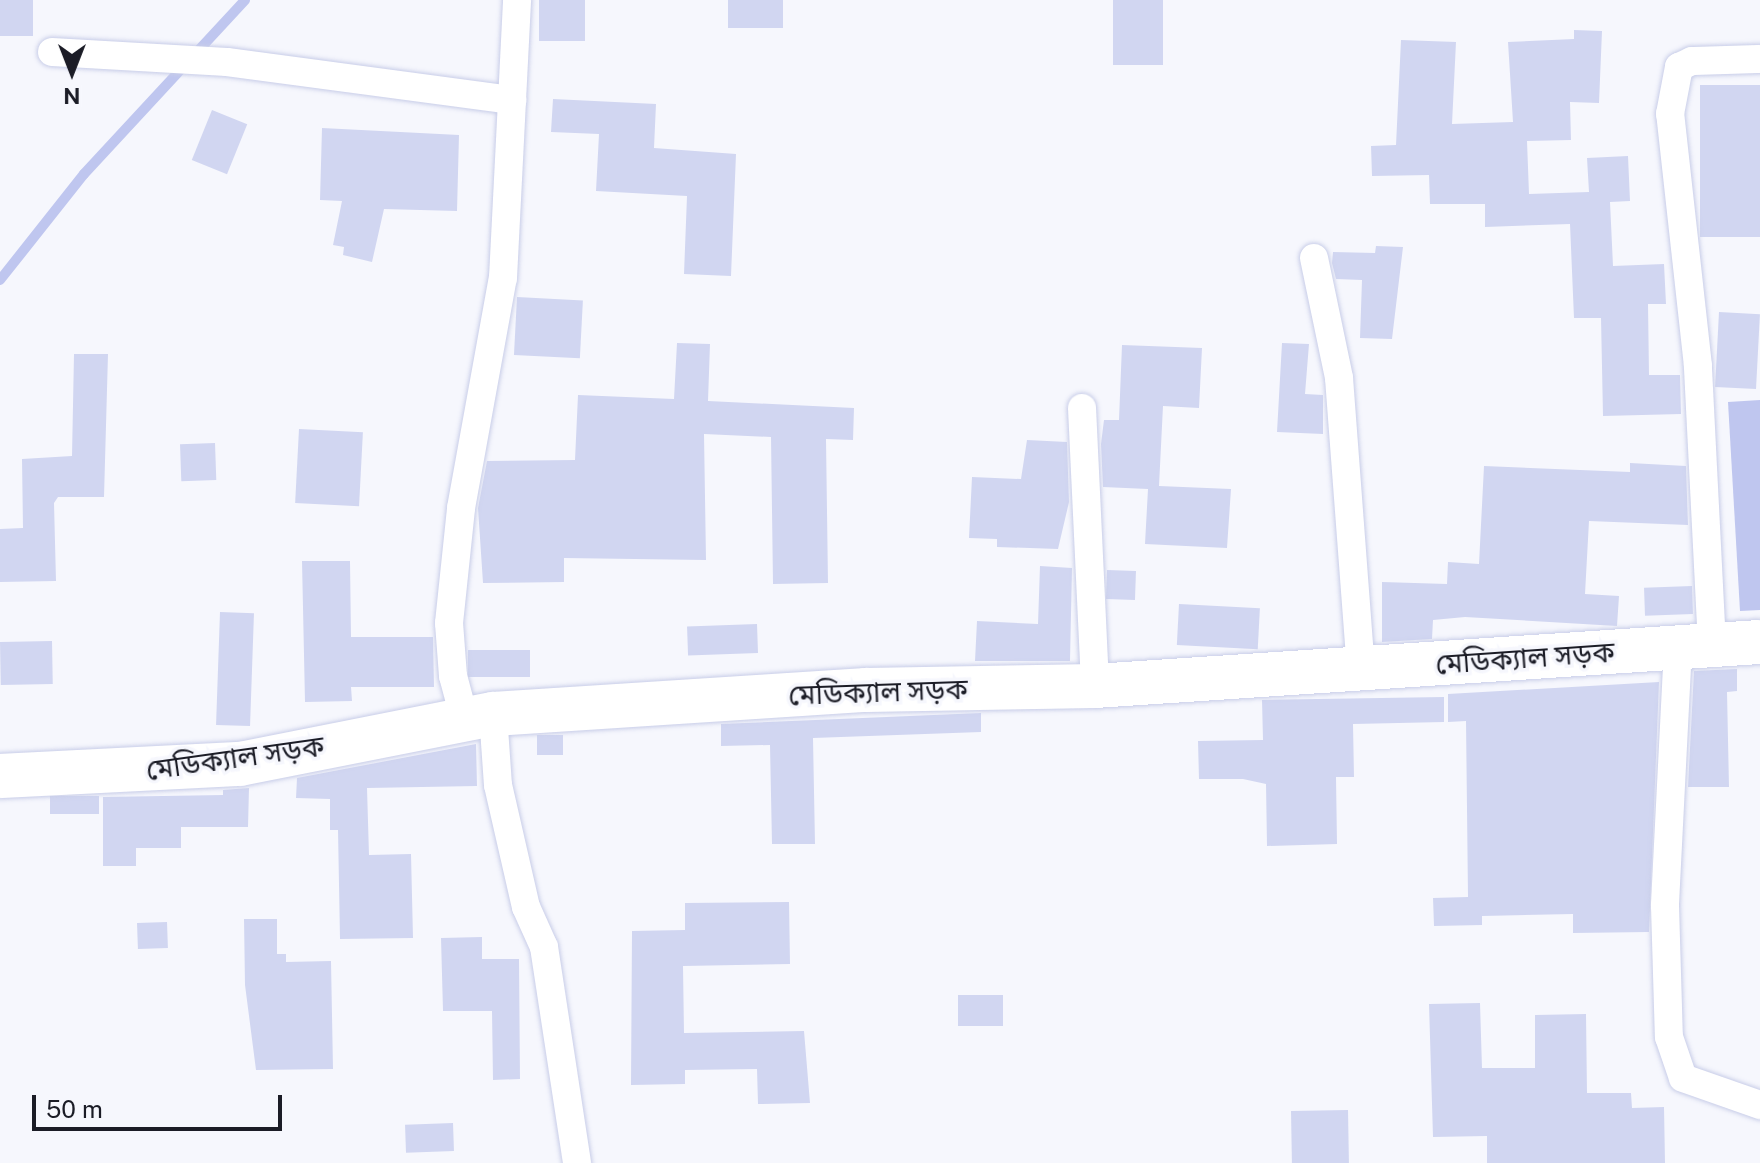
<!DOCTYPE html>
<html>
<head>
<meta charset="utf-8">
<style>
	body { margin:0 }
	#map { position:relative; width:1760px; height:1163px; overflow:hidden; background:#f6f7fd; font-family:"Public Sans","Noto Sans Bengali",sans-serif }
	div>[style] { position:absolute }
	.water>* { inset:0; background:#bfc6ef }
	.stream>* { height:10px; margin:-5px; padding:0 5px; transform-origin:5px; border-radius:5px; background:#bfc6ef }
	.building>* { inset:0; background:#d1d6f1; transform-origin:0 0 }
	.roads { filter:drop-shadow(0 0 2px #c8cde8) drop-shadow(0 0 2px #c8cde8) }
	.street>* { height:28px; margin:-14px; padding:0 14px; transform-origin:14px; border-radius:14px; background:#fff }
	.primary>* { height:44px; margin:-22px; padding:0 22px; transform-origin:22px; border-radius:22px; background:#fff }
	span { translate:-50% -50%; white-space:nowrap; text-align:center; line-height:1.15; -webkit-text-stroke:7px #f6f7fd; paint-order:stroke }
	.street-label { font-size:28px; color:#1b1c26 }
	.north { position:absolute; left:32px; top:32px; width:80px; height:80px; -webkit-text-stroke:6px #f6f7fd; paint-order:stroke; rotate:180deg; font-size:22px; font-weight:700; line-height:32px; text-align:center; color:#1b1c26 }
	.north::after { content:''; display:block; margin:auto; width:28px; height:36px; background:#1b1c26; clip-path:polygon(50% 0,100% 100%,50% 72%,0 100%) }
	.scale { position:absolute; left:32px; top:1095px; width:250px; height:36px; box-sizing:border-box; border:4px solid #1b1c26; border-top:0; padding-left:10px; font-size:24px; line-height:28px; white-space:nowrap; color:#1b1c26; -webkit-text-stroke:6px #f6f7fd; paint-order:stroke }
</style>
</head>
<body>
<div id="map">
	<div class="water">
		<div style="clip-path:polygon(1760px 400px,1760px 610px,1740px 611px,1728px 402px)"></div>
	</div>
	<div class="stream">
		<div style="left:0;top:280px;width:135px;rotate:-51.6deg"></div>
		<div style="left:84px;top:174px;width:237px;rotate:-47.2deg"></div>
	</div>
	<div class="building">
		<div style="left:0;top:0;width:33px;height:36px"></div>
		<div style="left:539px;top:0;width:46px;height:41px"></div>
		<div style="left:728px;top:0;width:55px;height:28px"></div>
		<div style="left:1113px;top:0;width:50px;height:65px"></div>
		<div style="clip-path:polygon(1574px 30px,1602px 31px,1599px 103px,1570px 102px,1571px 140px,1527px 141px,1529px 194px,1589px 192px,1587px 158px,1628px 156px,1630px 201px,1610px 202px,1613px 266px,1664px 264px,1666px 304px,1648px 304px,1649px 375px,1680px 375px,1681px 414px,1603px 416px,1601px 318px,1574px 318px,1570px 224px,1485px 227px,1485px 204px,1430px 204px,1429px 175px,1372px 176px,1371px 146px,1396px 145px,1401px 40px,1456px 42px,1452px 124px,1513px 122px,1508px 42px,1574px 39px)"></div>
		<div style="left:1760px;top:85px;width:152px;height:60px;rotate:90deg"></div>
		<div style="clip-path:polygon(553px 99px,656px 104px,654px 148px,736px 154px,731px 276px,684px 274px,687px 196px,596px 191px,599px 134px,551px 132px)"></div>
		<div style="left:212px;top:110px;width:38px;height:54px;rotate:22deg"></div>
		<div style="clip-path:polygon(322px 128px,459px 135px,457px 211px,384px 209px,372px 262px,343px 255px,344px 247px,333px 245px,342px 201px,320px 200px)"></div>
		<div style="clip-path:polygon(1376px 246px,1403px 247px,1392px 339px,1360px 338px,1362px 280px,1336px 279px,1332px 263px,1333px 252px,1375px 253px)"></div>
		<div style="left:517px;top:297px;width:66px;height:58px;rotate:3deg"></div>
		<div style="left:1719px;top:312px;width:41px;height:75px;rotate:3deg"></div>
		<div style="clip-path:polygon(677px 343px,710px 344px,708px 401px,854px 408px,853px 440px,826px 439px,828px 583px,773px 584px,771px 437px,704px 434px,706px 560px,564px 558px,564px 582px,483px 583px,478px 508px,487px 461px,575px 460px,578px 395px,674px 399px)"></div>
		<div style="clip-path:polygon(1282px 343px,1309px 344px,1305px 394px,1323px 395px,1323px 434px,1277px 432px)"></div>
		<div style="clip-path:polygon(1122px 345px,1202px 348px,1199px 408px,1163px 406px,1159px 486px,1231px 489px,1227px 548px,1145px 544px,1148px 489px,1103px 487px,1101px 444px,1104px 420px,1119px 420px)"></div>
		<div style="clip-path:polygon(74px 354px,108px 354px,104px 497px,58px 497px,54px 503px,56px 581px,0 582px,0 529px,23px 528px,22px 459px,72px 456px)"></div>
		<div style="left:299px;top:429px;width:64px;height:74px;rotate:3deg"></div>
		<div style="clip-path:polygon(1027px 440px,1067px 442px,1069px 502px,1058px 549px,997px 547px,997px 539px,969px 538px,972px 477px,1021px 479px)"></div>
		<div style="left:215px;top:443px;width:37px;height:35px;rotate:88deg"></div>
		<div style="clip-path:polygon(1630px 463px,1686px 466px,1688px 525px,1589px 521px,1585px 594px,1619px 596px,1617px 626px,1465px 617px,1433px 620px,1432px 639px,1382px 642px,1382px 582px,1447px 584px,1448px 562px,1479px 564px,1484px 466px,1630px 472px)"></div>
		<div style="clip-path:polygon(302px 561px,350px 561px,351px 637px,433px 637px,434px 687px,351px 687px,352px 701px,305px 702px)"></div>
		<div style="clip-path:polygon(1040px 566px,1072px 568px,1070px 661px,975px 661px,977px 621px,1038px 624px)"></div>
		<div style="left:1107px;top:570px;width:29px;height:29px;rotate:2deg"></div>
		<div style="left:1692px;top:586px;width:28px;height:48px;rotate:88deg"></div>
		<div style="left:1179px;top:604px;width:81px;height:41px;rotate:3deg"></div>
		<div style="left:220px;top:612px;width:34px;height:113px;rotate:2deg"></div>
		<div style="left:757px;top:624px;width:29px;height:70px;rotate:88deg"></div>
		<div style="left:52px;top:641px;width:43px;height:52px;rotate:89deg"></div>
		<div style="left:530px;top:650px;width:27px;height:62px;rotate:90deg"></div>
		<div style="clip-path:polygon(1737px 669px,1737px 691px,1727px 692px,1729px 787px,1688px 787px,1694px 671px)"></div>
		<div style="clip-path:polygon(1659px 682px,1649px 932px,1573px 933px,1573px 914px,1482px 916px,1482px 925px,1434px 926px,1433px 898px,1468px 897px,1466px 721px,1448px 722px,1448px 694px)"></div>
		<div style="clip-path:polygon(1444px 697px,1444px 722px,1353px 724px,1354px 777px,1336px 777px,1337px 844px,1267px 846px,1266px 784px,1243px 779px,1199px 779px,1198px 741px,1263px 740px,1262px 700px)"></div>
		<div style="clip-path:polygon(981px 713px,981px 732px,813px 738px,815px 844px,772px 844px,770px 745px,721px 746px,721px 724px)"></div>
		<div style="left:563px;top:735px;width:20px;height:26px;rotate:90deg"></div>
		<div style="clip-path:polygon(476px 744px,477px 786px,367px 788px,369px 855px,411px 854px,413px 938px,340px 939px,338px 830px,330px 830px,330px 799px,296px 798px,297px 778px)"></div>
		<div style="clip-path:polygon(249px 788px,248px 827px,181px 827px,181px 848px,136px 848px,136px 866px,103px 866px,103px 797px,223px 795px,223px 790px)"></div>
		<div style="left:99px;top:796px;width:18px;height:49px;rotate:90deg"></div>
		<div style="clip-path:polygon(789px 902px,790px 964px,683px 966px,684px 1033px,804px 1031px,810px 1103px,758px 1104px,757px 1069px,685px 1070px,685px 1084px,631px 1085px,632px 931px,685px 930px,685px 903px)"></div>
		<div style="clip-path:polygon(244px 919px,277px 919px,277px 954px,286px 954px,286px 962px,331px 961px,333px 1069px,256px 1070px,245px 985px)"></div>
		<div style="left:167px;top:922px;width:26px;height:30px;rotate:88deg"></div>
		<div style="clip-path:polygon(482px 937px,482px 959px,519px 959px,520px 1079px,493px 1080px,492px 1011px,443px 1011px,441px 938px)"></div>
		<div style="left:958px;top:995px;width:45px;height:31px"></div>
		<div style="clip-path:polygon(1480px 1003px,1482px 1068px,1535px 1068px,1535px 1015px,1586px 1014px,1587px 1093px,1631px 1093px,1632px 1108px,1664px 1107px,1665px 1163px,1487px 1163px,1487px 1136px,1433px 1137px,1429px 1004px)"></div>
		<div style="left:1348px;top:1110px;width:53px;height:57px;rotate:89deg"></div>
		<div style="left:453px;top:1123px;width:28px;height:48px;rotate:88deg"></div>
	</div>
	<div class="roads">
		<div class="street">
			<div style="left:52px;top:52px;width:175px;rotate:3.3deg"></div>
			<div style="left:227px;top:62px;width:288px;rotate:7.6deg"></div>
			<div style="left:1314px;top:258px;width:123px;rotate:78.2deg"></div>
			<div style="left:1339px;top:378px;width:292px;rotate:85.7deg"></div>
			<div style="left:1082px;top:408px;width:278px;rotate:87.3deg"></div>
			<div style="left:1712px;top:645px;width:279px;rotate:-92.9deg"></div>
			<div style="left:1698px;top:366px;width:254px;rotate:-96.3deg"></div>
			<div style="left:1670px;top:114px;width:48px;rotate:-79.2deg"></div>
			<div style="left:1679px;top:67px;width:14px;rotate:-25deg"></div>
			<div style="left:1692px;top:61px;width:68px;rotate:-1.7deg"></div>
			<div style="left:1678px;top:647px;width:259px;rotate:92.9deg"></div>
			<div style="left:1665px;top:906px;width:131px;rotate:88.3deg"></div>
			<div style="left:1669px;top:1037px;width:43px;rotate:71.1deg"></div>
			<div style="left:1683px;top:1078px;width:82px;rotate:19.3deg"></div>
			<div style="left:493px;top:714px;width:71px;rotate:86deg"></div>
			<div style="left:498px;top:785px;width:125px;rotate:77.1deg"></div>
			<div style="left:526px;top:907px;width:44px;rotate:65.8deg"></div>
			<div style="left:544px;top:947px;width:219px;rotate:81.3deg"></div>
			<div style="left:464px;top:717px;width:42px;rotate:-105deg"></div>
			<div style="left:453px;top:676px;width:53px;rotate:-94.3deg"></div>
			<div style="left:449px;top:623px;width:116px;rotate:-84deg"></div>
			<div style="left:461px;top:508px;width:234px;rotate:-79.7deg"></div>
			<div style="left:503px;top:278px;width:278px;rotate:-87.1deg"></div>
		</div>
		<div class="primary">
			<div style="left:0;top:776px;width:240px;rotate:-2.9deg"></div>
			<div style="left:240px;top:764px;width:258px;rotate:-11.2deg"></div>
			<div style="left:493px;top:714px;width:374px;rotate:-3.7deg"></div>
			<div style="left:866px;top:690px;width:229px;rotate:-1deg"></div>
			<div style="left:1095px;top:686px;width:666px;rotate:-3.79deg"></div>
		</div>
	</div>
	<div class="street-label">
		<span style="left:1525px;top:658px;rotate:-4deg">মেডিক্যাল সড়ক</span>
		<span style="left:878px;top:692px;rotate:-2deg">মেডিক্যাল সড়ক</span>
		<span style="left:235px;top:758px;rotate:-8deg">মেডিক্যাল সড়ক</span>
	</div>
	<div class="north">N</div>
	<div class="scale">50 m</div>
</div>
</body>
</html>
